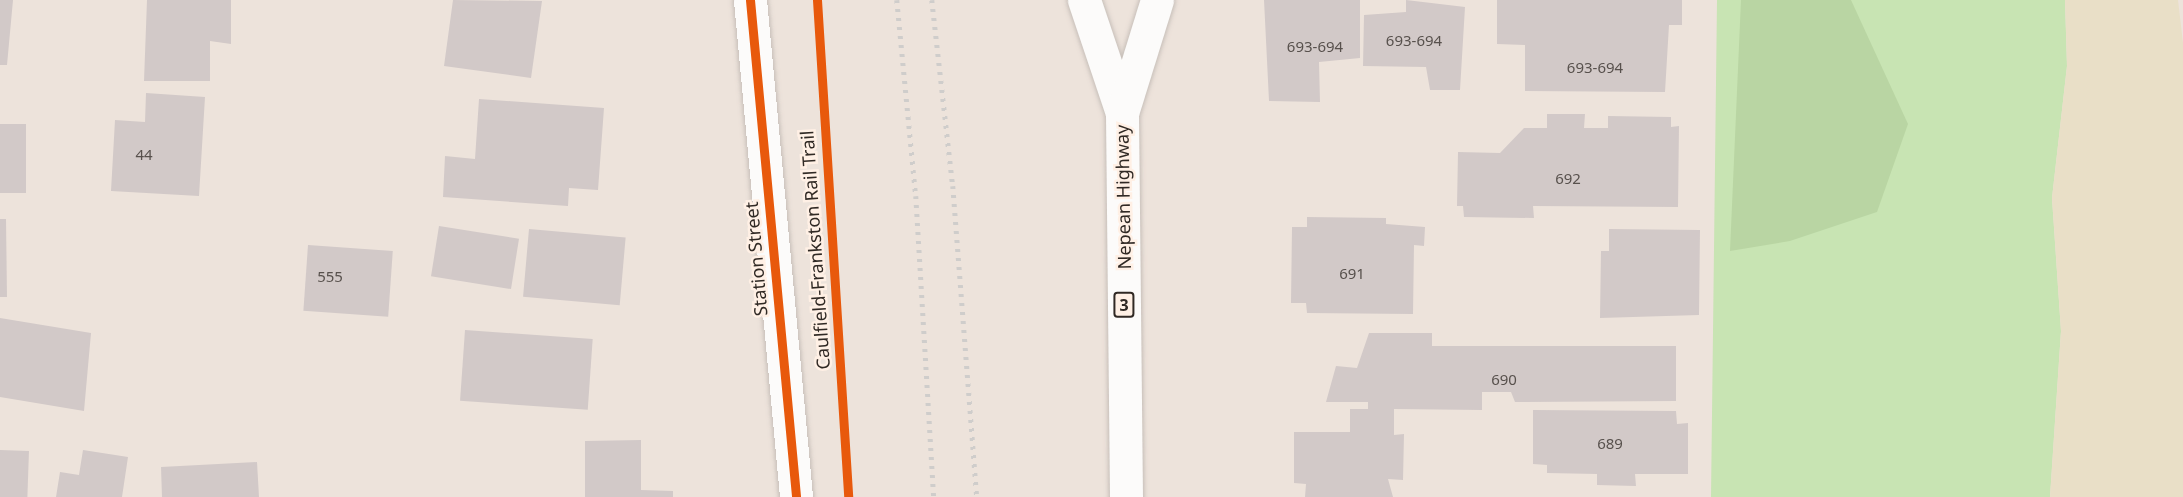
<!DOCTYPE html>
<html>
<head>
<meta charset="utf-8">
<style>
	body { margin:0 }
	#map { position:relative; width:2183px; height:497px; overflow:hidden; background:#ede3db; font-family:"Noto Sans",sans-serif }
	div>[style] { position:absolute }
	.green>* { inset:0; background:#c8e4b3 }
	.forest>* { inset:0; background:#b9d5a3 }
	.sand>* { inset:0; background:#e9dfc7 }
	.building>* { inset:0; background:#d2c9c8; transform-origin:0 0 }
	.roads { filter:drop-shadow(0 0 2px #c7bfb9) drop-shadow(0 0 2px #c7bfb9) }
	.minor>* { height:33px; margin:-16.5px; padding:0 16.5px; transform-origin:16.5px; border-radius:16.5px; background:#fcfbfa }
	.highway>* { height:33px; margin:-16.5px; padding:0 16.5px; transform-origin:16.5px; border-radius:16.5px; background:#fcfbfa }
	.rail>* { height:4.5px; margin-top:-2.25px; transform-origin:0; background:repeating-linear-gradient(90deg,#cfcdcb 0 3px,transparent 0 9px) }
	.cycleway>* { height:9px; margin:-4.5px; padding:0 4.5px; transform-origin:4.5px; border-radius:4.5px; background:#e8590c }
	span { translate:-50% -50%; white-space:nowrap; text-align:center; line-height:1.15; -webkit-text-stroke:5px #fff0e5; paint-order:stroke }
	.number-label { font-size:15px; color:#58514d }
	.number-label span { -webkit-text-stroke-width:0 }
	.shield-label span { padding:2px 4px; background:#fff0e5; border:2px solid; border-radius:4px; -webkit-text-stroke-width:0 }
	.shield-label { font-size:16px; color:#302924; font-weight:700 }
	.street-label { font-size:18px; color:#302924 }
</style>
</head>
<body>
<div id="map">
	<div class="green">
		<div style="clip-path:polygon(1717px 0,2065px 0,2067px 66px,2052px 198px,2061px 331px,2050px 497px,1711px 497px)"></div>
	</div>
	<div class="forest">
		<div style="clip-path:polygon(1741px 0,1851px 0,1908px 124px,1877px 212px,1790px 241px,1730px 251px)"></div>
	</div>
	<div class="sand">
		<div style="clip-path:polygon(2065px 0,2178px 0,2183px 43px,2183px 497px,2050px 497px,2061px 331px,2052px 198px,2067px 66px)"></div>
	</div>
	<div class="building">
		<div style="clip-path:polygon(0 0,13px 0,7px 65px,0 65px)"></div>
		<div style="clip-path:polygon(147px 0,231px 0,231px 44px,210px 41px,210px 81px,144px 81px)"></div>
		<div style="clip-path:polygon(453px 0,542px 1px,531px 78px,444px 66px)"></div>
		<div style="clip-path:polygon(1264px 0,1360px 0,1360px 58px,1319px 62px,1320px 102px,1269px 101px)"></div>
		<div style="clip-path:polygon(1406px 0,1465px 7px,1460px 90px,1430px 90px,1426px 67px,1363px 66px,1364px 15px,1406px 12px)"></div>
		<div style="clip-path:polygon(1497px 0,1682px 0,1682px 25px,1669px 25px,1665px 92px,1525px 91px,1525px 45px,1497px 44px)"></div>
		<div style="clip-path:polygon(146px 93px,205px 97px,199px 196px,111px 191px,115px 120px,145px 122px)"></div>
		<div style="clip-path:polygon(479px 99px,604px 108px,598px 190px,569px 188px,568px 206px,443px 197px,445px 156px,475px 159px)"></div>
		<div style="clip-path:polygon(1547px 114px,1585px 114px,1584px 128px,1608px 128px,1608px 116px,1671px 117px,1671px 127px,1679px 126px,1678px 207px,1533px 206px,1534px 218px,1464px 217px,1463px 206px,1457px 206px,1458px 152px,1500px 153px,1524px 128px,1547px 128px)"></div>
		<div style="left:0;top:124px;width:26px;height:69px"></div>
		<div style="clip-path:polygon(1307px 217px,1386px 218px,1386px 224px,1425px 227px,1424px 246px,1414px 245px,1413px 314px,1307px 313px,1306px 303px,1291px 303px,1292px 227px,1307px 227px)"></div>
		<div style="clip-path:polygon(0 219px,6px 219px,7px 297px,0 297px)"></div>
		<div style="left:439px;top:226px;width:81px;height:51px;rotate:9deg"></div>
		<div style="left:529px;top:229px;width:97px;height:68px;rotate:5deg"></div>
		<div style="clip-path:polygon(1609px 229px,1700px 230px,1699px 315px,1600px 318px,1601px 251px,1609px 251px)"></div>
		<div style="left:308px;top:245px;width:85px;height:66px;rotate:4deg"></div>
		<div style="clip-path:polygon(0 318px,91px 333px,84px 411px,0 397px)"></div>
		<div style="left:465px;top:330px;width:128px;height:71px;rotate:4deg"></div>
		<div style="clip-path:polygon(1369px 333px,1432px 333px,1432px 346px,1676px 346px,1676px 401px,1515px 402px,1511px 392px,1482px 392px,1482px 410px,1394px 409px,1394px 435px,1404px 434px,1403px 480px,1388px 479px,1393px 497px,1305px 497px,1306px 484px,1294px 483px,1294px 432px,1350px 432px,1350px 409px,1368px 409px,1368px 402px,1326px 402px,1336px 366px,1357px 368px)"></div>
		<div style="clip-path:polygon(1533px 410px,1676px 411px,1677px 424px,1688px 423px,1688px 474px,1635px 474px,1636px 486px,1597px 485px,1597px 474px,1547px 473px,1547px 465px,1533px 464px)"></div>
		<div style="clip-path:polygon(641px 440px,641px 490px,673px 491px,673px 497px,585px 497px,585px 441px)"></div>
		<div style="left:0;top:450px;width:29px;height:47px;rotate:2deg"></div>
		<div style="clip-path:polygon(83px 450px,128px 457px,122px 497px,56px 497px,60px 472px,79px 475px)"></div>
		<div style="clip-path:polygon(257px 462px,259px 497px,162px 497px,161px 467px)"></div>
	</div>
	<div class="roads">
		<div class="minor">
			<div style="left:750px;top:0;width:499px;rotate:84.7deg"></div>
		</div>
		<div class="highway">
			<div style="left:1084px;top:0;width:119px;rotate:71.4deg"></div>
			<div style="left:1126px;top:497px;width:384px;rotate:-90.6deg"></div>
			<div style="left:1122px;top:113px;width:118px;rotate:-72.8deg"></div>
		</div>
	</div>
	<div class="rail">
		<div style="left:897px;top:0;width:197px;rotate:84.5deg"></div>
		<div style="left:916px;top:196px;width:302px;rotate:86.6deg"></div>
		<div style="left:932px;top:0;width:187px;rotate:83.6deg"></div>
		<div style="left:953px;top:186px;width:312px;rotate:85.6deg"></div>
	</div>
	<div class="cycleway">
		<div style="left:750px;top:0;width:499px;rotate:84.7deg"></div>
		<div style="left:817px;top:0;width:498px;rotate:86.4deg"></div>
	</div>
	<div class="number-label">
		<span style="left:1414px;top:41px">693-694</span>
		<span style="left:1315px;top:47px">693-694</span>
		<span style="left:1595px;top:68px">693-694</span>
		<span style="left:144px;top:155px">44</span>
		<span style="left:1568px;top:179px">692</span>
		<span style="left:1352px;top:274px">691</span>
		<span style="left:330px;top:277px">555</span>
		<span style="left:1504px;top:380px">690</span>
		<span style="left:1610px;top:444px">689</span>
	</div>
	<div class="shield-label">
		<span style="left:1124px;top:305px">3</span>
	</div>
	<div class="street-label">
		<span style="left:1123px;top:197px;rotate:-91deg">Nepean Highway</span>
		<span style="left:815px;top:250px;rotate:-94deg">Caulfield-Frankston Rail Trail</span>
		<span style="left:756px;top:259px;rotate:-95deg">Station Street</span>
	</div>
</div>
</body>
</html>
